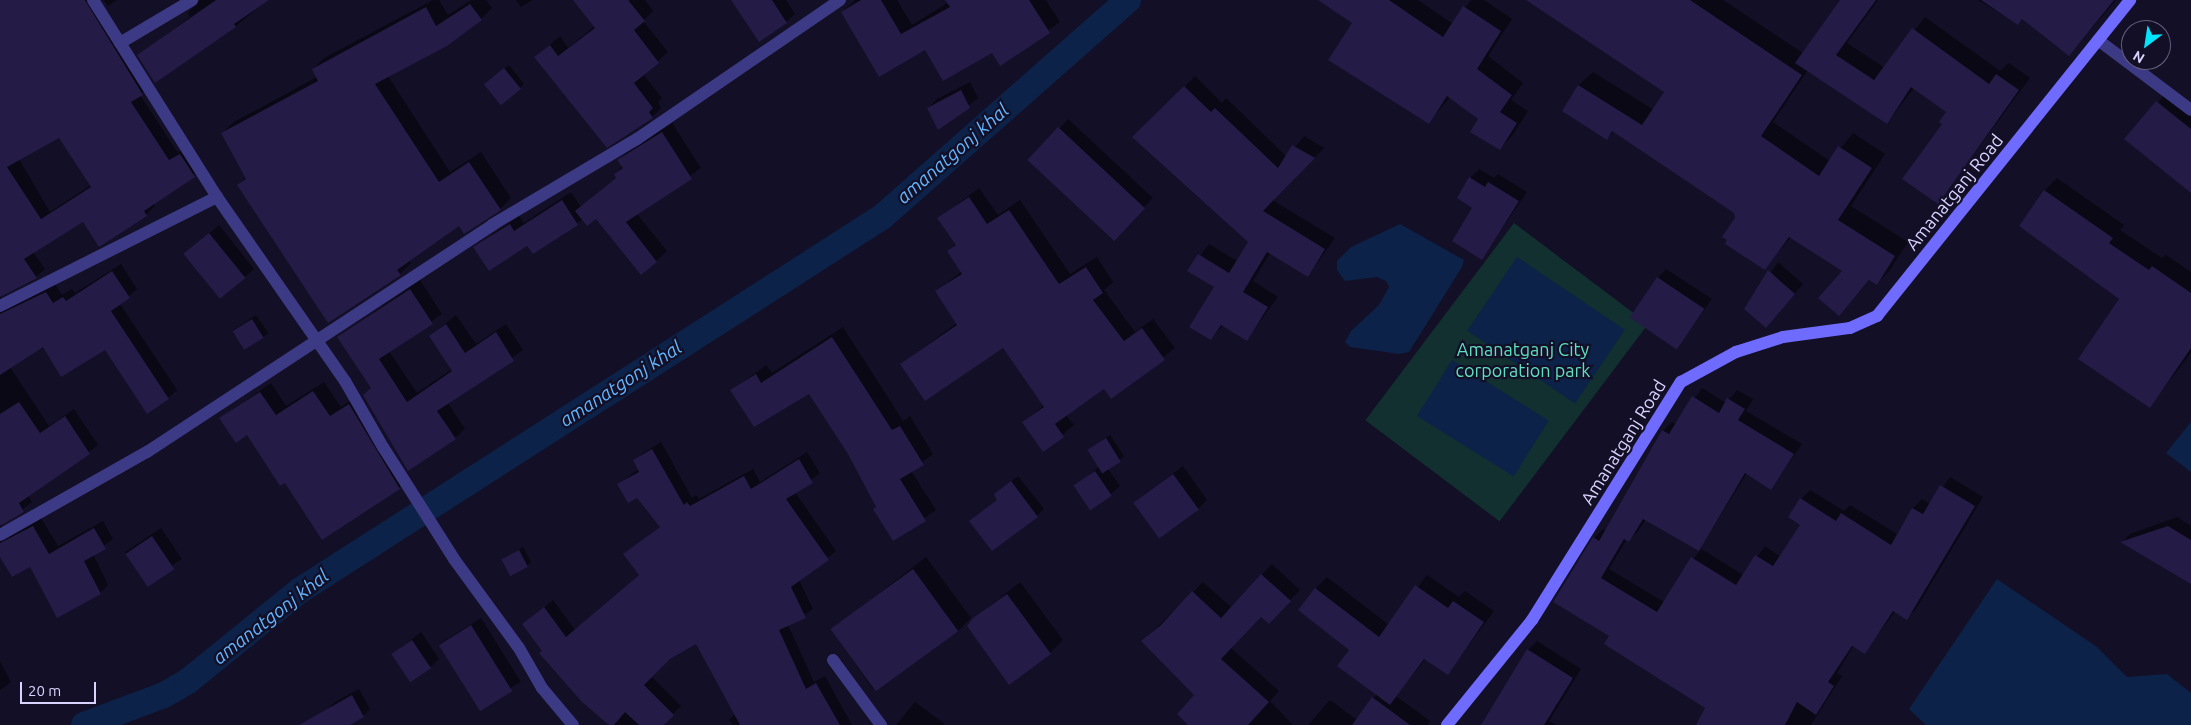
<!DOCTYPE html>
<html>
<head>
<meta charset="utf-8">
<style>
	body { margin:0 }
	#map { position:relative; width:2191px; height:725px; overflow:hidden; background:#130f26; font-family:Ubuntu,sans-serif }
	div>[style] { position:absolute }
	.green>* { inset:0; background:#12302f; transform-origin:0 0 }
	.water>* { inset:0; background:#0c2248; transform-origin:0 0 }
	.shadow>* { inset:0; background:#0007; transform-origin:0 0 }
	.canal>* { height:26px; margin:-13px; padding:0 13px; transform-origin:13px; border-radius:13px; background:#0c2248 }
	.building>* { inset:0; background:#241b47; transform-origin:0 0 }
	.minor>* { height:12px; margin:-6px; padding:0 6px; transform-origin:6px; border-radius:6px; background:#3d3a85 }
	.secondary>* { height:12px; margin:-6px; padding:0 6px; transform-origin:6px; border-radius:6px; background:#6f6bff }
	span { translate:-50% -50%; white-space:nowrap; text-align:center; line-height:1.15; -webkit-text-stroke:4.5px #130f26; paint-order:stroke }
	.street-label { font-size:18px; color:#d9d4ff }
	.park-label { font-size:18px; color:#5fe0c0 }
	.water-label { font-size:19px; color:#62b6ff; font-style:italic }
	.north { position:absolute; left:2121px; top:20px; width:50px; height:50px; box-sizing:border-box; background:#130f26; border:1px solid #625e7d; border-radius:50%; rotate:211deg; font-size:14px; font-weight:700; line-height:20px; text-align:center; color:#d9d4ff }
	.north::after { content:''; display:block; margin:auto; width:18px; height:22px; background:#00e5ff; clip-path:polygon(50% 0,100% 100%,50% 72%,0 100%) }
	.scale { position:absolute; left:20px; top:682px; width:76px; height:22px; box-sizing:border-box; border:2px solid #d9d4ff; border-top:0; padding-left:6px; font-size:15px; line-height:18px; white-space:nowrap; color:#d9d4ff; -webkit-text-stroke:4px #130f26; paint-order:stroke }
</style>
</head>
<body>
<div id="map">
	<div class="green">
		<div style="left:1514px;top:223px;width:168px;height:247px;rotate:37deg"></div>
	</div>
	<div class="water">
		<div style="clip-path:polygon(1400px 224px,1464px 260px,1462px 267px,1409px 352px,1399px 354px,1350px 347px,1345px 342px,1351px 331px,1379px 305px,1389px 287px,1386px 281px,1377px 277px,1345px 281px,1337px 270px,1337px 261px,1351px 247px)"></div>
		<div style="left:1517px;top:257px;width:130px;height:89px;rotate:34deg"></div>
		<div style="left:1452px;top:360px;width:114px;height:66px;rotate:32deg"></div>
		<div style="clip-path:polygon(2191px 422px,2191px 472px,2166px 453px)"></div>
		<div style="clip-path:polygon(1997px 579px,2097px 647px,2127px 677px,2167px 674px,2191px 693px,2191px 725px,1926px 725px,1909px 709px)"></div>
	</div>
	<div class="shadow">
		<div style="clip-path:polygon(evenodd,0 0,97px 0,151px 85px,140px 95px,178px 153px,188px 146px,203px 168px,153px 203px,155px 206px,146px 215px,100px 245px,83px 220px,33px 252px,45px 269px,36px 277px,1px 296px,1px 302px,55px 284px,62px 295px,72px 289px,75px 293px,121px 264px,137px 289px,120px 304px,177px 390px,168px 398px,105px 348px,43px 346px,10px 367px,49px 426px,74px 409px,98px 445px,28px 496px,32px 502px,3px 523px,1px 531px,41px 518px,58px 546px,103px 521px,113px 539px,93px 554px,108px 585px,100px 593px,0 554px,0 0,60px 137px,91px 185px,50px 212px,19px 159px,60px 137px)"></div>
		<div style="clip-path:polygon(103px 0,117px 0,108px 6px)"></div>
		<div style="clip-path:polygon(200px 0,267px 0,236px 26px,155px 82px,139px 55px,190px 17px,188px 13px)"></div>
		<div style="clip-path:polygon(433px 0,439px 0,448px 15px,471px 0,486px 0,492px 8px,481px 19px,388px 76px,450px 172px,481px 152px,511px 198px,500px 209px,459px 224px,409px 260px,411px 263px,400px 274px,238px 185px,246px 178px,222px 133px,234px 122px,317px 77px,313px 69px,324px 58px)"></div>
		<div style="clip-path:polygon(516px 0,532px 0,521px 7px)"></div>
		<div style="clip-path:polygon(575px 0,614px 0,620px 8px,631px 0,645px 0,653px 11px,643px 21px,668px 52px,643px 74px,662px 98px,658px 102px,661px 108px,652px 117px,536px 57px,560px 36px,568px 48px,595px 26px)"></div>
		<div style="clip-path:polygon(733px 0,786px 0,795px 14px,786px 22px)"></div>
		<div style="clip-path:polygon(855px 0,897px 0,912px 25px,952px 0,1046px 0,1060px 22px,1001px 64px,993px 51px,926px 48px,842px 12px)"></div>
		<div style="clip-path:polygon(1340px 0,1418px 0,1453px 24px,1471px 0,1484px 0,1512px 19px,1488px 56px,1523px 83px,1511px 100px,1528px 111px,1512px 136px,1500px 148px,1479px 119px,1450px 97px,1429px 122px)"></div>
		<div style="clip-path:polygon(1529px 0,1723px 0,1803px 53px,1842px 0,1878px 0,1847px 43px,1885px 68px,1925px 17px,2000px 71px,2009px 63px,2030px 78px,1938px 202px,1944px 123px,1948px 112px,1914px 88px,1887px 123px,1808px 70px,1773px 122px,1830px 161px,1853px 133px,1885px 154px,1851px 206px,1908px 242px,1890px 270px,1877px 284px,1870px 280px,1839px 314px,1844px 270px,1791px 237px,1765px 268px,1735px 213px,1614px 131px,1607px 138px,1564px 111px,1579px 85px,1593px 72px,1654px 110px,1666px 92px)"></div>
		<div style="clip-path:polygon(1978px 0,2116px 0,2077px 46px,2024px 18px,2018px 24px)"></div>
		<div style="clip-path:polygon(509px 65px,524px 84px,520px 88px,490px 80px)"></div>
		<div style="clip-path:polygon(1195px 76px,1222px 103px,1226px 98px,1287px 157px,1304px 136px,1324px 148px,1272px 200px,1335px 238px,1308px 276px,1270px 253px,1253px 281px,1278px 297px,1246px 340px,1223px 325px,1211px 339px,1216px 287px,1189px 270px,1209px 244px,1237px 261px,1250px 242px,1134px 137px)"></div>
		<div style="clip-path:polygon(970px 82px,978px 98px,938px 128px,928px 108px,937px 99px)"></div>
		<div style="clip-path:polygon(2170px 89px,2191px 106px,2191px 192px,2126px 139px)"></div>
		<div style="left:1068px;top:119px;width:116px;height:57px;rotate:43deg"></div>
		<div style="clip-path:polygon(672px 123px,701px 168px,637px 214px,667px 251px,642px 274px,596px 217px,583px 219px,533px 253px,528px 244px,475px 247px,519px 216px,524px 223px,571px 192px,581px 207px,617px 177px,615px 174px,623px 166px,618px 161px,628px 151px)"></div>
		<div style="clip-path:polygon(1479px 169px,1494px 178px,1498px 174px,1527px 192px,1482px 258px,1470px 178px)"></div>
		<div style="clip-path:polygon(2057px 178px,2124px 225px,2120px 230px,2162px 258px,2166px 255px,2191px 272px,2191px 353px,2149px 407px,2121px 299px,2044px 191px)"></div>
		<div style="clip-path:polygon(979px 188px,998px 215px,1020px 200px,1070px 274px,1097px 257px,1113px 282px,1104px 290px,1135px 332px,1153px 319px,1175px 348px,1111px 397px,1105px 388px,1066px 415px,1074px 425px,1044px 450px,1024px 422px,1044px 405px,1004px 346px,901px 364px,957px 323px,937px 291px,962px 271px,949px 251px,956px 244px,939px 218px)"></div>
		<div style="clip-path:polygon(219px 225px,254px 269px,245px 277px,185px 254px)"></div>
		<div style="clip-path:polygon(1778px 262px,1803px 284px,1774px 317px,1746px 309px)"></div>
		<div style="clip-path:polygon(1666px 269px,1712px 299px,1676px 348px,1658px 278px)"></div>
		<div style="clip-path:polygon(420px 280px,442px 314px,389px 351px,417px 393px,452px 369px,430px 336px,456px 315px,476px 344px,506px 324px,523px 350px,448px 403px,465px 429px,455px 438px,372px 388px,339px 337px)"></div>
		<div style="left:256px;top:315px;width:22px;height:27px;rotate:56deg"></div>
		<div style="clip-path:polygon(843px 327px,903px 421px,910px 416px,933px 454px,911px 471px,936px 510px,893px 540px,849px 454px,809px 392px,732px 390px,766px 365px,772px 373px)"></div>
		<div style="clip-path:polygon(324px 382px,341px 407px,359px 395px,409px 478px,399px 488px,285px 482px,247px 434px,221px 418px,271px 383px,286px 406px)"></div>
		<div style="clip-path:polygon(evenodd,1702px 388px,1726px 403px,1737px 390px,1753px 399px,1746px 411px,1802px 444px,1771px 488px,1747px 473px,1700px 548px,1743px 575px,1765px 546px,1781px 557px,1802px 525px,1801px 499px,1810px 490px,1844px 511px,1850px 505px,1897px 534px,1913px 508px,1922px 499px,1930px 504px,1950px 477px,1983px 497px,1916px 609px,1907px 618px,1895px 611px,1865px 652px,1854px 645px,1837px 673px,1842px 676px,1811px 725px,1697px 725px,1707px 708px,1611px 636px,1555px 602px,1594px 538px,1603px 529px,1606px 531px,1663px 431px,1672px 422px,1676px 424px,1702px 388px,1646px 519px,1700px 550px,1664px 602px,1609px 569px,1627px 539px,1629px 540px,1638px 531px,1646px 519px)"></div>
		<div style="clip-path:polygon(1110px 435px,1124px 456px,1108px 469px,1120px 486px,1093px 509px,1076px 486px,1100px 466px,1094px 446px)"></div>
		<div style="clip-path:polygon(661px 442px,692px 498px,696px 495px,699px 499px,753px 469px,760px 482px,807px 452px,820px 473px,795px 492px,836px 551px,799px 580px,813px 609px,788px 625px,814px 682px,825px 676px,852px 725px,733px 725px,729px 720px,735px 714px,697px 642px,670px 658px,651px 676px,681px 706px,664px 723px,666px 725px,611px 725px,524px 624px,553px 600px,575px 630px,640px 574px,625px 554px,661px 526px,637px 496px,619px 484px,639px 469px,635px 461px,643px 453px)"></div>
		<div style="clip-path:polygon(1183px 466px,1207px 500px,1198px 509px,1135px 502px)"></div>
		<div style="clip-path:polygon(1018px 476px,1044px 509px,1037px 516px,970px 521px,998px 499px,995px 494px)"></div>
		<div style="clip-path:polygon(2177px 517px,2191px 526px,2191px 583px,2122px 542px,2130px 534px)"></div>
		<div style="left:161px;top:528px;width:37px;height:43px;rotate:56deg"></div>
		<div style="clip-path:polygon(523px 547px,531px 562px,527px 566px,503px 560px)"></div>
		<div style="clip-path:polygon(926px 557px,971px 618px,958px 631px,873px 689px,832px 630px)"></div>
		<div style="clip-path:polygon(1272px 564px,1300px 590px,1279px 612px,1261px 616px,1231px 648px,1279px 691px,1270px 701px,1293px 725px,1190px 725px,1196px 695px,1143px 641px,1203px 582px,1231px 607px)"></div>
		<div style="clip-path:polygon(1427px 575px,1459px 597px,1465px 591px,1494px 611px,1448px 673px,1426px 658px,1396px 696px,1430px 721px,1428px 725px,1308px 725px,1330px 700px,1357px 720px,1377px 694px,1351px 649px,1300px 610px,1316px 588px,1327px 577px,1389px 625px)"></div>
		<div style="clip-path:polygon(1020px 582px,1063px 640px,1050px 653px,974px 619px)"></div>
		<div style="left:481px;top:618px;width:75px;height:49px;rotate:58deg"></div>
		<div style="clip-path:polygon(421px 632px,439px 659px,430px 667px,393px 654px)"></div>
		<div style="clip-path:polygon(1537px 641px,1581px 669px,1549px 721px,1556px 725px,1482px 725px,1528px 650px)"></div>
		<div style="clip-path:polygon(0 661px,11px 682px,0 690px)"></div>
		<div style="clip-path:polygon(359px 689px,370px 709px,363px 716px,347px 725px,312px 725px,335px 702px)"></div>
		<div style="clip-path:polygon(915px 702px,945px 724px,944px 725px,896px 725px)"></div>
	</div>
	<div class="canal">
		<div style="left:84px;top:725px;width:85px;rotate:-20.6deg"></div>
		<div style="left:164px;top:695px;width:28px;rotate:-30deg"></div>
		<div style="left:188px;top:681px;width:143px;rotate:-39deg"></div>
		<div style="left:299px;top:591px;width:693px;rotate:-32.68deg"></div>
		<div style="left:882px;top:217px;width:328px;rotate:-41.4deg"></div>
	</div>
	<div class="building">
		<div style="clip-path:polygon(evenodd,0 0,85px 0,143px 95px,131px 102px,169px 160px,180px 154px,195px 177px,144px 211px,147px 216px,99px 247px,83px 222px,24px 259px,37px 278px,0 297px,0 0,59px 138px,91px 187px,41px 219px,7px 167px,59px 138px)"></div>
		<div style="clip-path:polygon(216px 0,269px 0,234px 24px,236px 27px,155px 83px,137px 55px)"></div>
		<div style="clip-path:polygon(573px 0,628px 0,645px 21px,634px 30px,659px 63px,634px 83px,653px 108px,649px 112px,653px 118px,607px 148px,534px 57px,550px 45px,558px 56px,595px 28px)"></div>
		<div style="clip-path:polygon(731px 0,772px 0,787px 23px,759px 42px)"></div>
		<div style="clip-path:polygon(861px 0,881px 0,901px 34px,950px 7px,945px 0,1029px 0,1050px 33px,1000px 66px,992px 53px,943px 81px,925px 50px,879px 77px,841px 12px)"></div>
		<div style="clip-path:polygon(1318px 0,1389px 0,1443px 37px,1463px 6px,1501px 31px,1477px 69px,1512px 95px,1500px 112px,1517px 123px,1500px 150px,1470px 132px,1478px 119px,1447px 96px,1429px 124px,1328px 60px,1352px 23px)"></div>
		<div style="clip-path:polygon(1526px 0,1690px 0,1802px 75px,1761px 136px,1819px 176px,1838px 146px,1872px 168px,1838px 220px,1895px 256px,1877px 285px,1869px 280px,1839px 316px,1818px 298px,1842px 271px,1789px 237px,1765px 270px,1725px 244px,1727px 240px,1722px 237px,1735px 218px,1734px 213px,1612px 131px,1607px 140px,1562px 111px,1578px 85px,1642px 125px,1664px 92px)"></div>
		<div style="clip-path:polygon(1840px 0,1876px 0,1836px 55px,1874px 80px,1912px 28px,1989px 84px,1996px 74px,2019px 90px,1938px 204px,1902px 179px,1942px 124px,1939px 122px,1946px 112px,1911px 87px,1887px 124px,1795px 63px)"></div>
		<div style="clip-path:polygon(1981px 0,2114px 0,2069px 56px,2022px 19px,2018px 25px)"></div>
		<div style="clip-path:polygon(470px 4px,482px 20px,447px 46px,375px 84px,439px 182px,469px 162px,501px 210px,464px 234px,459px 226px,397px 270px,401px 275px,328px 323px,237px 185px,246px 179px,221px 133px,318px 81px,312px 69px,426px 7px,436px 26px)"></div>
		<div style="left:504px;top:68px;width:27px;height:26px;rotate:51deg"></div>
		<div style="clip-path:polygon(1184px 86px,1211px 112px,1215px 108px,1278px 168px,1292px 145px,1315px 158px,1263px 211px,1325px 249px,1308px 277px,1267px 252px,1243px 292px,1268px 307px,1247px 341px,1221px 325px,1211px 340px,1189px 327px,1214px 287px,1187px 271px,1198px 254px,1229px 273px,1248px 242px,1132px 137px)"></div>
		<div style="clip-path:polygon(961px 90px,970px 108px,938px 130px,927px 108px)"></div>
		<div style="clip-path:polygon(2156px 101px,2191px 129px,2191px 193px,2124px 139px)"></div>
		<div style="left:1058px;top:127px;width:119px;height:45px;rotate:43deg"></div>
		<div style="clip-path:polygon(662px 132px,692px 179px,626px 222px,657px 262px,641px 275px,596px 219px,587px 226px,575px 211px,616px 178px,614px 174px,623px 168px,617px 160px)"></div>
		<div style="clip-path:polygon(1469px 177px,1485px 187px,1488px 182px,1519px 201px,1482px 260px,1452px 241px,1472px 208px,1457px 198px)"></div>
		<div style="clip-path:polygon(2044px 190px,2113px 238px,2109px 243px,2149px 270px,2152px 266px,2191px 293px,2191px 348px,2150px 408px,2078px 359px,2119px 299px,2019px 226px)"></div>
		<div style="clip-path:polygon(969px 197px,987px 224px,1009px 210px,1059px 284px,1086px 267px,1103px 293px,1093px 300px,1124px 341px,1142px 328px,1165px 360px,1111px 399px,1104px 389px,1055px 424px,1064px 437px,1043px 452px,1022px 422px,1044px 407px,1003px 348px,925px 401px,900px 364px,957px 325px,935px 291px,962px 274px,947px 251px,956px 245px,937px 218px)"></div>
		<div style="clip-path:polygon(562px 200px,578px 225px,533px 254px,527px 246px,489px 271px,473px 247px,510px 224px,514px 231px)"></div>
		<div style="left:209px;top:233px;width:58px;height:33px;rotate:51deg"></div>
		<div style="clip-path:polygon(1768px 270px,1795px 294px,1766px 328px,1744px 309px)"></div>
		<div style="clip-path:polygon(112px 271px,130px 298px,111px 311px,169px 399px,147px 414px,105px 350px,61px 377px,43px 347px,0 375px,0 314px,46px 292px,53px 303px,63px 297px,66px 301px)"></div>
		<div style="left:1657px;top:277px;width:57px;height:49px;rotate:34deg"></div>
		<div style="clip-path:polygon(410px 289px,433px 324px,379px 359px,407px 402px,452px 371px,429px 336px,446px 324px,465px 353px,496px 332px,514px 361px,437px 411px,456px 439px,408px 471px,363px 395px,371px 388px,337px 337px)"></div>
		<div style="left:252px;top:319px;width:22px;height:23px;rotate:58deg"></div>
		<div style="clip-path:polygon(832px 337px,892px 430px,900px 426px,924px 465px,900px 479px,926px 521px,893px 541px,873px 509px,876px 507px,848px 454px,809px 394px,754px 427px,730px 390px,756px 374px,761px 383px)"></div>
		<div style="clip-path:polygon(313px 391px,330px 416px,349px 404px,400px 489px,322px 540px,285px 483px,280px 486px,247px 435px,236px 443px,219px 418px,260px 392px,276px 415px)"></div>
		<div style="clip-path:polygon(1692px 396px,1719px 413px,1727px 398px,1745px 409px,1738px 420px,1794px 454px,1771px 490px,1745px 473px,1699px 551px,1643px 519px,1629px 542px,1624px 539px,1601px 578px,1657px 612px,1691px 557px,1736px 585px,1755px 555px,1773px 566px,1800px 525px,1788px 517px,1800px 498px,1836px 521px,1841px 513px,1891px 545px,1912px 508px,1923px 514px,1940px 485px,1975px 506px,1907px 620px,1893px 611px,1865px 654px,1852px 646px,1828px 682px,1834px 686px,1816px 715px,1797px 702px,1785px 725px,1696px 725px,1705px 708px,1604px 644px,1609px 636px,1553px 602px,1593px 537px,1599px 541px,1662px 430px,1669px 434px)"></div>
		<div style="clip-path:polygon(19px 402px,40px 433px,65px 416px,90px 454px,19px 503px,24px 512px,0 526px,0 414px)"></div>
		<div style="left:1106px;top:438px;width:28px;height:22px;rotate:58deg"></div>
		<div style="clip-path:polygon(652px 449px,684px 505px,687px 502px,690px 506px,744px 476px,751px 489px,799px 459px,813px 483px,786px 499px,829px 560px,791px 587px,806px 618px,779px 630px,806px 689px,816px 683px,840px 725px,740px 725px,696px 644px,670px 659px,644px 685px,674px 715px,664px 725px,639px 725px,625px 712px,614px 725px,609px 725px,582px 702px,539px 653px,542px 651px,522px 624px,544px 607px,566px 637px,639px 575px,623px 554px,660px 527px,637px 498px,628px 503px,617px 484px,639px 472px,633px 460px)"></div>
		<div style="left:1095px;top:471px;width:30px;height:26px;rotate:56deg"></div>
		<div style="left:1173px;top:474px;width:44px;height:49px;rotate:54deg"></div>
		<div style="clip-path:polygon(1011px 481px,1038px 517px,992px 551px,969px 521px,997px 500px,994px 494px)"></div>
		<div style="clip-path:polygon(33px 526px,49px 554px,94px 528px,106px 549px,84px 561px,101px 594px,57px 618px,30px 567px,12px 577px,0 557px,0 543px)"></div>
		<div style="clip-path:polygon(2168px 526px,2191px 540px,2191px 584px,2120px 542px)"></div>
		<div style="left:152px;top:536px;width:40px;height:32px;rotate:56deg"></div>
		<div style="left:519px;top:550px;width:19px;height:20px;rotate:62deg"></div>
		<div style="left:913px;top:569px;width:77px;height:102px;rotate:54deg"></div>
		<div style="clip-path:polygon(1261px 574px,1291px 601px,1269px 624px,1261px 617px,1221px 659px,1269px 702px,1248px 725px,1188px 725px,1177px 714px,1194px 695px,1141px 641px,1161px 625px,1192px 591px,1221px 618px)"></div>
		<div style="clip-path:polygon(1415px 585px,1448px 608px,1453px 601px,1484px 622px,1448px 675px,1424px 659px,1390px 705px,1337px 666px,1349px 650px,1298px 610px,1315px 588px,1379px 637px)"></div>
		<div style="clip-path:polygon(1007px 594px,1051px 654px,1009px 685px,967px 626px,973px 618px)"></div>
		<div style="left:471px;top:625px;width:78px;height:38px;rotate:58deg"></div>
		<div style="left:412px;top:640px;width:34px;height:25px;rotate:56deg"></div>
		<div style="clip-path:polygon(1527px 649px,1573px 678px,1544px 725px,1481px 725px)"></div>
		<div style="clip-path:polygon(352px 695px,364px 717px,350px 725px,299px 725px)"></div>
		<div style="clip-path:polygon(1372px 697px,1410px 725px,1352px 725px)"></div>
	</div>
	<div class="minor">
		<div style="left:93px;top:0;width:233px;rotate:57.8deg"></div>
		<div style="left:217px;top:197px;width:224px;rotate:55.2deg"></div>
		<div style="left:345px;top:381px;width:76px;rotate:60.1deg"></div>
		<div style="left:383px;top:447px;width:133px;rotate:57.6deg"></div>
		<div style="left:454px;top:559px;width:110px;rotate:53.9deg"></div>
		<div style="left:519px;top:648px;width:46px;rotate:60.1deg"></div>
		<div style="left:542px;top:688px;width:48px;rotate:50deg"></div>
		<div style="left:2098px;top:40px;width:116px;rotate:37deg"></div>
		<div style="left:120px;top:43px;width:84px;rotate:-30.8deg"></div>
		<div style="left:0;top:306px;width:243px;rotate:-26.7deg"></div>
		<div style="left:0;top:535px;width:169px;rotate:-29.5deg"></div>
		<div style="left:147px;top:452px;width:413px;rotate:-33.3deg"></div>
		<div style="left:492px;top:225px;width:169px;rotate:-30.7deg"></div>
		<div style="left:637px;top:139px;width:246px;rotate:-34.4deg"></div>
		<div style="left:833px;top:660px;width:81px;rotate:53.6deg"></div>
	</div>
	<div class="secondary">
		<div style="left:1447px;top:725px;width:135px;rotate:-51deg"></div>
		<div style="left:1532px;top:620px;width:281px;rotate:-58deg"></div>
		<div style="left:1681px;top:382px;width:63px;rotate:-28.6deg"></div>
		<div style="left:1736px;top:352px;width:49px;rotate:-17.7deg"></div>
		<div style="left:1783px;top:337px;width:68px;rotate:-7.7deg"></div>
		<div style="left:1850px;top:328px;width:30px;rotate:-24deg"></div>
		<div style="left:1877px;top:316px;width:405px;rotate:-51.3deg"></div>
	</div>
	<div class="street-label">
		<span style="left:1954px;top:192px;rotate:-51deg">Amanatganj Road</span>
		<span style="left:1623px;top:442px;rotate:-58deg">Amanatganj Road</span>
	</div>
	<div class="park-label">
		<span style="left:1523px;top:360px">Amanatganj City<br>corporation park</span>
	</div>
	<div class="water-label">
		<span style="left:953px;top:154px;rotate:-41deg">amanatgonj khal</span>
		<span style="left:621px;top:384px;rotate:-33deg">amanatgonj khal</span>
		<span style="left:271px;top:617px;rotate:-38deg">amanatgonj khal</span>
	</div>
	<div class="north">N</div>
	<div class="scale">20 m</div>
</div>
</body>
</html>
